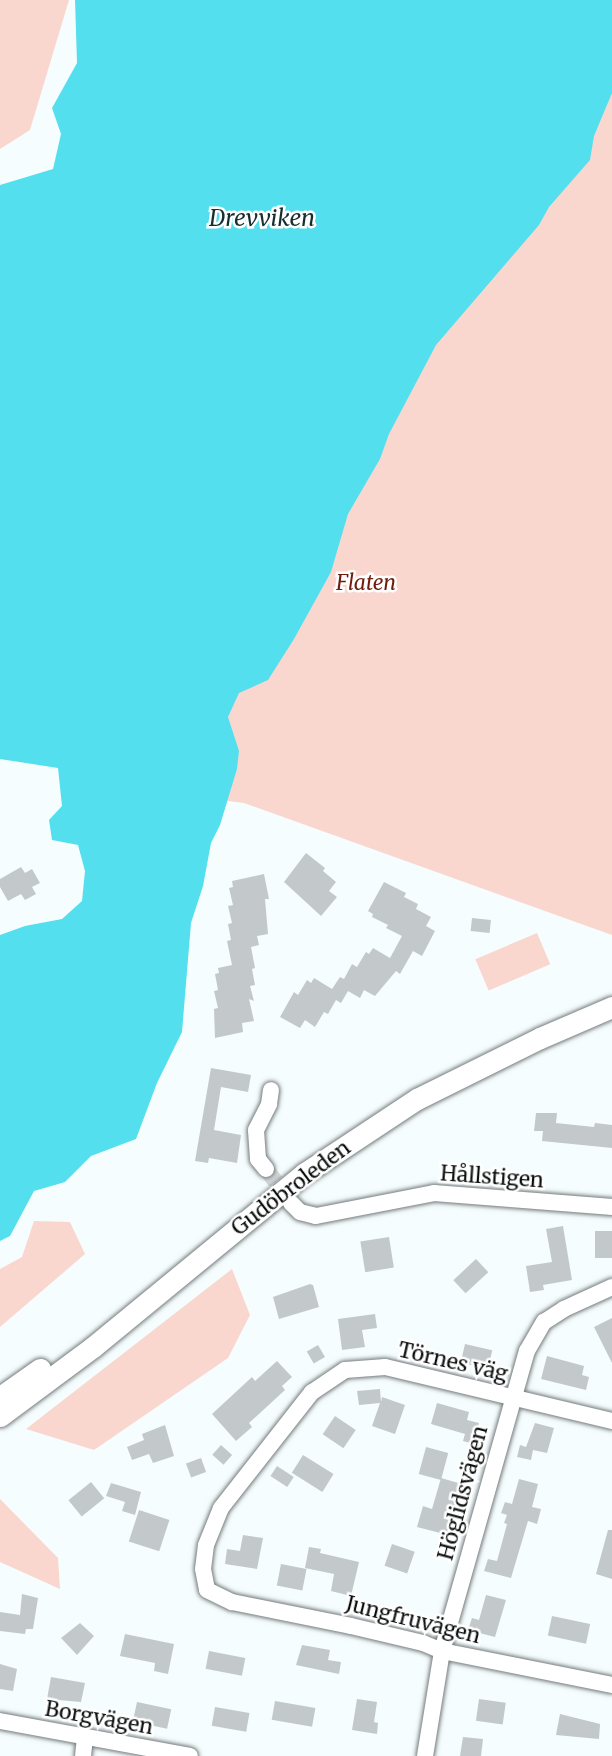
<!DOCTYPE html>
<html>
<head>
<meta charset="utf-8">
<style>
	body { margin:0 }
	#map { position:relative; width:612px; height:1756px; overflow:hidden; background:#f6fdfe; font-family:Merriweather,serif }
	div>[style] { position:absolute }
	.green>* { inset:0; background:#f9d7cf; transform-origin:0 0 }
	.water>* { inset:0; background:#54dfee }
	.building>* { inset:0; background:#c3c9ca; transform-origin:0 0 }
	.minor-tunnel>* { height:16px; margin-top:-8px; transform-origin:0; background:repeating-linear-gradient(90deg,#d3d9da 0 16px,transparent 0 24px) }
	.roads { filter:drop-shadow(0 0 2px #757b7c) drop-shadow(0 0 2px #757b7c) }
	.minor>* { height:16px; margin:-8px; padding:0 8px; transform-origin:8px; border-radius:8px; background:#fff }
	.secondary>* { height:21px; margin:-10.5px; padding:0 10.5px; transform-origin:10.5px; border-radius:10.5px; background:#fff }
	span { translate:-50% -50%; white-space:nowrap; text-align:center; line-height:1.15; -webkit-text-stroke:5px #fff; paint-order:stroke }
	.park-label { font-size:21px; color:#701d0d; font-style:italic }
	.street-label { font-size:21px; color:#0b0d0d }
	.water-label { font-size:23px; color:#172e31; font-style:italic }
</style>
</head>
<body>
<div id="map">
	<div class="green">
		<div style="clip-path:polygon(0 0,69px 0,30px 130px,0 149px)"></div>
		<div style="clip-path:polygon(612px 0,612px 935px,244px 803px,136px 789px)"></div>
		<div style="left:537px;top:933px;width:34px;height:67px;rotate:67deg"></div>
		<div style="clip-path:polygon(34px 1221px,70px 1222px,85px 1254px,0 1327px,0 1269px,22px 1257px)"></div>
		<div style="clip-path:polygon(232px 1269px,250px 1315px,228px 1358px,94px 1450px,26px 1429px)"></div>
		<div style="clip-path:polygon(0 1499px,58px 1558px,60px 1589px,0 1562px)"></div>
	</div>
	<div class="water">
		<div style="clip-path:polygon(75px 0,612px 0,612px 93px,594px 136px,590px 160px,549px 207px,539px 225px,436px 345px,389px 434px,380px 459px,348px 514px,331px 572px,294px 639px,268px 680px,239px 693px,228px 717px,239px 751px,237px 769px,220px 825px,211px 843px,203px 886px,191px 923px,182px 1032px,157px 1083px,136px 1139px,91px 1156px,65px 1182px,34px 1191px,10px 1236px,0 1241px,0 935px,25px 926px,62px 919px,82px 901px,85px 871px,78px 845px,52px 840px,49px 820px,62px 806px,58px 768px,0 759px,0 185px,53px 169px,61px 134px,52px 108px,77px 63px)"></div>
	</div>
	<div class="building">
		<div style="clip-path:polygon(306px 853px,325px 868px,323px 871px,336px 882px,329px 891px,337px 897px,321px 916px,284px 882px)"></div>
		<div style="clip-path:polygon(21px 867px,25px 873px,32px 869px,40px 883px,32px 887px,36px 894px,25px 900px,21px 894px,8px 901px,0 887px,0 879px)"></div>
		<div style="clip-path:polygon(264px 874px,269px 899px,265px 899px,268px 934px,257px 936px,259px 945px,251px 947px,255px 968px,252px 969px,255px 985px,250px 986px,254px 1001px,249px 999px,254px 1021px,242px 1023px,243px 1032px,215px 1038px,214px 1009px,218px 1008px,214px 991px,218px 990px,215px 974px,219px 973px,218px 968px,232px 965px,227px 941px,231px 940px,228px 924px,232px 923px,228px 906px,233px 905px,229px 888px,233px 887px,232px 881px)"></div>
		<div style="clip-path:polygon(384px 882px,406px 893px,404px 897px,418px 904px,416px 909px,431px 917px,426px 926px,435px 931px,422px 956px,413px 951px,400px 974px,396px 971px,375px 996px,364px 990px,360px 998px,348px 991px,341px 1003px,336px 1000px,328px 1014px,324px 1012px,315px 1027px,305px 1020px,300px 1028px,280px 1017px,294px 992px,298px 995px,307px 980px,311px 983px,314px 978px,332px 989px,340px 977px,344px 979px,352px 964px,357px 967px,366px 952px,369px 954px,373px 948px,390px 958px,402px 936px,386px 928px,388px 925px,372px 917px,373px 914px,368px 911px)"></div>
		<div style="left:472px;top:918px;width:19px;height:13px;rotate:6deg"></div>
		<div style="clip-path:polygon(211px 1068px,251px 1075px,248px 1092px,221px 1087px,214px 1130px,241px 1135px,237px 1163px,209px 1158px,208px 1163px,195px 1161px)"></div>
		<div style="clip-path:polygon(536px 1113px,557px 1113px,556px 1123px,594px 1127px,595px 1123px,612px 1125px,612px 1148px,542px 1141px,543px 1131px,534px 1131px)"></div>
		<div style="clip-path:polygon(563px 1226px,572px 1280px,543px 1285px,544px 1290px,530px 1292px,526px 1266px,552px 1262px,546px 1229px)"></div>
		<div style="left:612px;top:1231px;width:27px;height:17px;rotate:90deg"></div>
		<div style="left:389px;top:1237px;width:31px;height:29px;rotate:81deg"></div>
		<div style="left:476px;top:1259px;width:18px;height:31px;rotate:47deg"></div>
		<div style="clip-path:polygon(310px 1284px,313px 1285px,319px 1307px,279px 1319px,273px 1297px)"></div>
		<div style="clip-path:polygon(375px 1314px,377px 1328px,362px 1330px,365px 1347px,342px 1350px,338px 1319px)"></div>
		<div style="clip-path:polygon(612px 1318px,612px 1363px,594px 1327px)"></div>
		<div style="left:465px;top:1344px;width:28px;height:19px;rotate:13deg"></div>
		<div style="left:318px;top:1345px;width:14px;height:13px;rotate:60deg"></div>
		<div style="clip-path:polygon(547px 1356px,584px 1366px,582px 1375px,589px 1377px,586px 1390px,541px 1379px)"></div>
		<div style="clip-path:polygon(277px 1361px,292px 1377px,282px 1386px,285px 1390px,249px 1423px,252px 1427px,236px 1441px,212px 1414px,252px 1377px,255px 1381px)"></div>
		<div style="clip-path:polygon(380px 1389px,381px 1402px,382px 1397px,405px 1405px,395px 1434px,372px 1426px,380px 1403px,359px 1405px,357px 1391px)"></div>
		<div style="clip-path:polygon(437px 1403px,469px 1412px,467px 1420px,479px 1423px,474px 1444px,463px 1441px,465px 1434px,431px 1424px)"></div>
		<div style="left:335px;top:1416px;width:25px;height:22px;rotate:34deg"></div>
		<div style="clip-path:polygon(535px 1423px,554px 1428px,547px 1453px,533px 1450px,531px 1460px,517px 1457px,520px 1445px,526px 1447px)"></div>
		<div style="clip-path:polygon(165px 1425px,174px 1456px,153px 1463px,149px 1454px,132px 1460px,127px 1447px,144px 1440px,142px 1434px)"></div>
		<div style="left:221px;top:1445px;width:15px;height:13px;rotate:42deg"></div>
		<div style="left:426px;top:1447px;width:23px;height:28px;rotate:15deg"></div>
		<div style="left:303px;top:1455px;width:36px;height:21px;rotate:32deg"></div>
		<div style="left:201px;top:1458px;width:15px;height:16px;rotate:70deg"></div>
		<div style="left:277px;top:1466px;width:20px;height:12px;rotate:33deg"></div>
		<div style="clip-path:polygon(441px 1478px,462px 1484px,448px 1535px,417px 1527px,423px 1506px,432px 1509px)"></div>
		<div style="clip-path:polygon(519px 1479px,538px 1484px,532px 1507px,541px 1509px,537px 1524px,528px 1521px,511px 1578px,484px 1571px,488px 1559px,497px 1561px,507px 1524px,504px 1523px,507px 1515px,501px 1513px,505px 1502px,512px 1504px)"></div>
		<div style="left:91px;top:1482px;width:21px;height:29px;rotate:51deg"></div>
		<div style="clip-path:polygon(111px 1483px,141px 1492px,135px 1515px,122px 1511px,125px 1502px,106px 1496px)"></div>
		<div style="left:139px;top:1510px;width:32px;height:33px;rotate:18deg"></div>
		<div style="clip-path:polygon(608px 1530px,612px 1530px,612px 1579px,596px 1574px)"></div>
		<div style="clip-path:polygon(243px 1535px,263px 1538px,257px 1569px,225px 1564px,227px 1549px,240px 1551px)"></div>
		<div style="left:392px;top:1544px;width:24px;height:23px;rotate:19deg"></div>
		<div style="clip-path:polygon(309px 1547px,321px 1549px,320px 1553px,359px 1562px,351px 1596px,331px 1591px,334px 1574px,305px 1568px)"></div>
		<div style="left:281px;top:1564px;width:26px;height:22px;rotate:11deg"></div>
		<div style="clip-path:polygon(22px 1594px,38px 1598px,33px 1629px,26px 1629px,25px 1634px,0 1631px,0 1612px,20px 1615px)"></div>
		<div style="clip-path:polygon(486px 1595px,506px 1600px,495px 1637px,468px 1630px,472px 1618px,479px 1620px)"></div>
		<div style="left:552px;top:1616px;width:39px;height:20px;rotate:12deg"></div>
		<div style="clip-path:polygon(80px 1623px,94px 1636px,77px 1655px,61px 1638px)"></div>
		<div style="clip-path:polygon(125px 1634px,174px 1644px,168px 1674px,154px 1671px,155px 1663px,120px 1656px)"></div>
		<div style="clip-path:polygon(302px 1645px,330px 1650px,328px 1660px,341px 1662px,339px 1674px,296px 1665px)"></div>
		<div style="left:209px;top:1651px;width:37px;height:18px;rotate:11deg"></div>
		<div style="clip-path:polygon(0 1664px,17px 1669px,13px 1691px,0 1689px)"></div>
		<div style="clip-path:polygon(51px 1677px,85px 1683px,81px 1702px,47px 1699px)"></div>
		<div style="clip-path:polygon(357px 1699px,377px 1702px,374px 1722px,378px 1723px,377px 1734px,352px 1730px)"></div>
		<div style="left:479px;top:1699px;width:27px;height:22px;rotate:8deg"></div>
		<div style="left:275px;top:1701px;width:41px;height:19px;rotate:10deg"></div>
		<div style="left:137px;top:1702px;width:35px;height:20px;rotate:12deg"></div>
		<div style="left:215px;top:1707px;width:35px;height:19px;rotate:10deg"></div>
		<div style="clip-path:polygon(560px 1714px,600px 1724px,599px 1739px,556px 1735px)"></div>
		<div style="clip-path:polygon(463px 1737px,483px 1739px,481px 1756px,460px 1756px)"></div>
	</div>
	<div class="minor-tunnel">
		<div style="left:266px;top:1169px;width:39px;rotate:53deg"></div>
	</div>
	<div class="roads">
		<div class="minor">
			<div style="left:266px;top:1169px;width:13px;rotate:-129deg"></div>
			<div style="left:258px;top:1159px;width:29px;rotate:-94deg"></div>
			<div style="left:256px;top:1130px;width:29px;rotate:-63deg"></div>
			<div style="left:269px;top:1104px;width:14px;rotate:-82deg"></div>
			<div style="left:291px;top:1203px;width:13px;rotate:45deg"></div>
			<div style="left:300px;top:1212px;width:16px;rotate:14deg"></div>
			<div style="left:316px;top:1216px;width:120px;rotate:-11deg"></div>
			<div style="left:434px;top:1193px;width:179px;rotate:4.5deg"></div>
			<div style="left:612px;top:1421px;width:233px;rotate:-166.6deg"></div>
			<div style="left:385px;top:1367px;width:40px;rotate:175.7deg"></div>
			<div style="left:345px;top:1370px;width:40px;rotate:146deg"></div>
			<div style="left:312px;top:1392px;width:147px;rotate:128.1deg"></div>
			<div style="left:221px;top:1508px;width:40px;rotate:112deg"></div>
			<div style="left:206px;top:1545px;width:24px;rotate:97deg"></div>
			<div style="left:203px;top:1569px;width:21px;rotate:79deg"></div>
			<div style="left:207px;top:1590px;width:28px;rotate:26deg"></div>
			<div style="left:232px;top:1602px;width:121px;rotate:11.4deg"></div>
			<div style="left:351px;top:1626px;width:74px;rotate:13.3deg"></div>
			<div style="left:423px;top:1643px;width:21px;rotate:23deg"></div>
			<div style="left:442px;top:1651px;width:173px;rotate:11.3deg"></div>
			<div style="left:0;top:1721px;width:193px;rotate:10.4deg"></div>
			<div style="left:83px;top:1756px;width:19px;rotate:-84deg"></div>
			<div style="left:425px;top:1756px;width:106px;rotate:-80.8deg"></div>
			<div style="left:442px;top:1651px;width:312px;rotate:-74.2deg"></div>
			<div style="left:527px;top:1351px;width:34px;rotate:-60deg"></div>
			<div style="left:544px;top:1322px;width:24px;rotate:-33deg"></div>
			<div style="left:564px;top:1309px;width:53px;rotate:-24.6deg"></div>
		</div>
		<div class="secondary">
			<div style="left:0;top:1397px;width:49px;rotate:-35deg"></div>
			<div style="left:0;top:1416px;width:116px;rotate:-36.6deg"></div>
			<div style="left:93px;top:1347px;width:274px;rotate:-39.4deg"></div>
			<div style="left:305px;top:1173px;width:134px;rotate:-33.5deg"></div>
			<div style="left:417px;top:1099px;width:137px;rotate:-26.4deg"></div>
			<div style="left:540px;top:1038px;width:78px;rotate:-23.3deg"></div>
		</div>
	</div>
	<div class="park-label">
		<span style="left:366px;top:583px">Flaten</span>
	</div>
	<div class="street-label">
		<span style="left:492px;top:1177px;rotate:4deg">Hållstigen</span>
		<span style="left:291px;top:1188px;rotate:-37deg">Gudöbroleden</span>
		<span style="left:453px;top:1362px;rotate:13deg">Törnes väg</span>
		<span style="left:463px;top:1493px;rotate:-75deg">Höglidsvägen</span>
		<span style="left:413px;top:1620px;rotate:14deg">Jungfruvägen</span>
		<span style="left:99px;top:1718px;rotate:10deg">Borgvägen</span>
	</div>
	<div class="water-label">
		<span style="left:262px;top:218px">Drevviken</span>
	</div>
</div>
</body>
</html>
